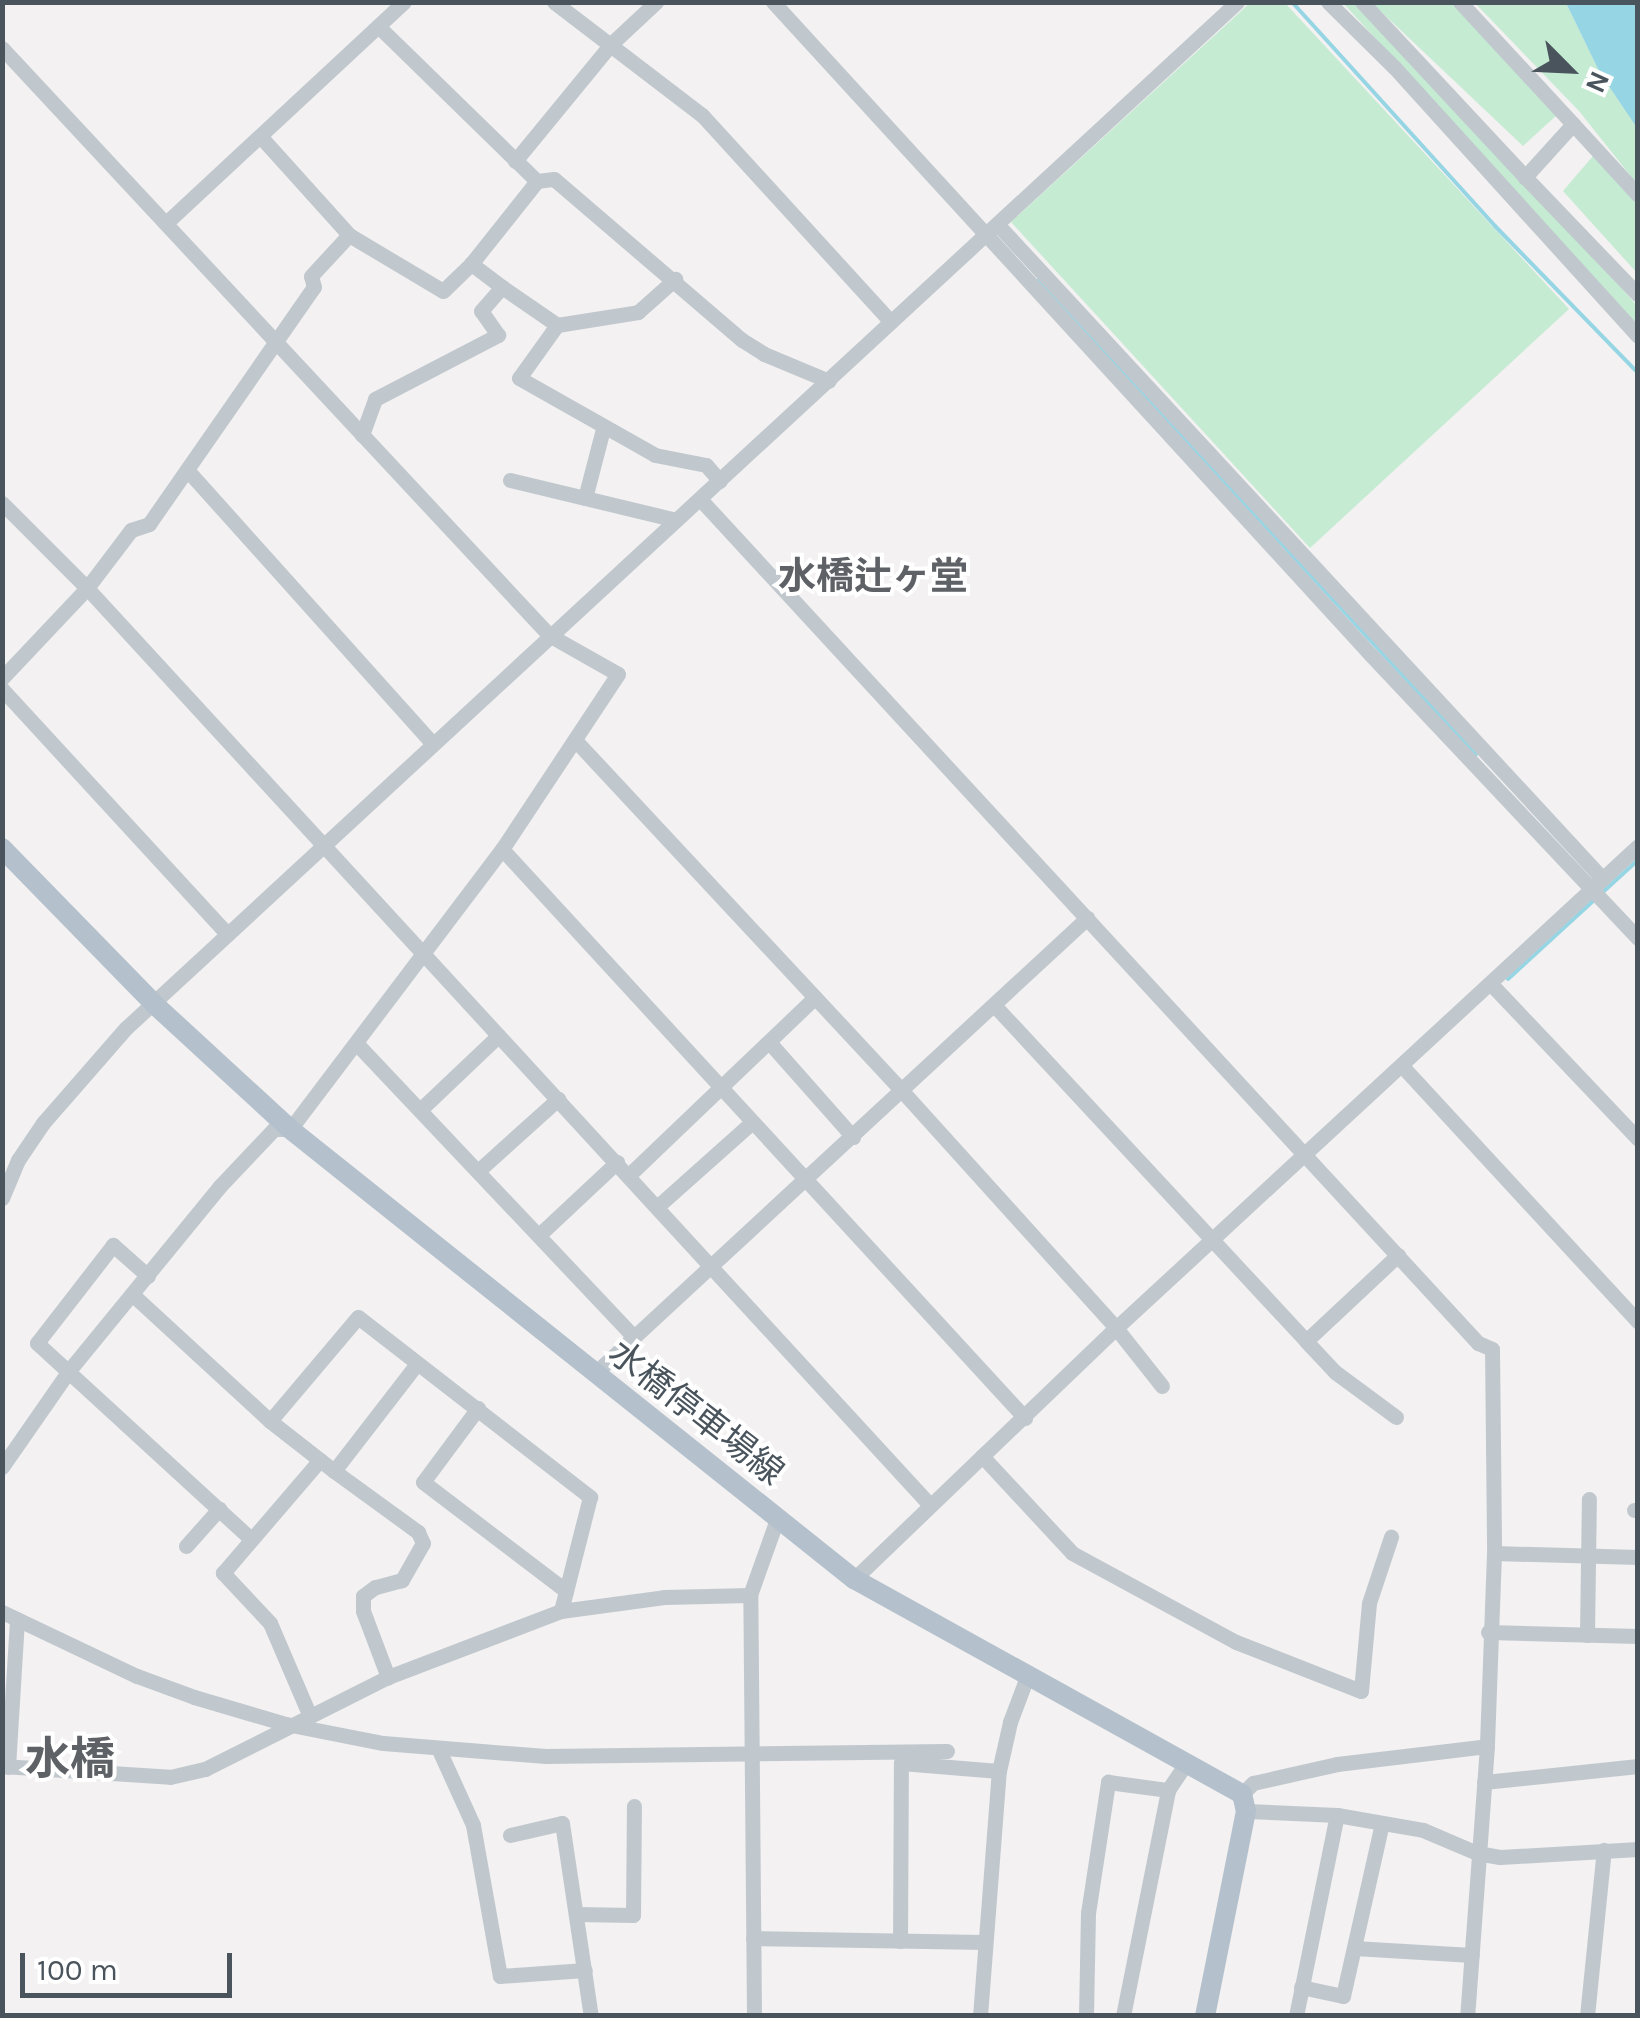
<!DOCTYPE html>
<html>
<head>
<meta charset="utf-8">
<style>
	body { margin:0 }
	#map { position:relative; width:1640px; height:2018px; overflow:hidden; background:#f3f1f1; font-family:Karla,"Noto Sans JP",sans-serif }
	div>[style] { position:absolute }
	.green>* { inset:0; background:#c5ebd3 }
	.water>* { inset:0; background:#96d5e4 }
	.stream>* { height:4px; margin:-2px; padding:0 2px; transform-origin:2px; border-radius:2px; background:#96d5e4 }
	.minor>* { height:15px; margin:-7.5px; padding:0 7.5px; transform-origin:7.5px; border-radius:7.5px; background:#c0c8ce }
	.major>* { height:20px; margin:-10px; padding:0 10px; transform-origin:10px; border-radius:10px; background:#b4c1cc }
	span { translate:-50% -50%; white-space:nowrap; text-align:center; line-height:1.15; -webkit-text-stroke:8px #fff; paint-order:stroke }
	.street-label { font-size:35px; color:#4a545c }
	.neighbourhood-label { font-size:38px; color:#5e6165; font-weight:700 }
	.district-label { font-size:45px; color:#5e6165; font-weight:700 }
	.frame { position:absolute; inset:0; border:5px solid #4a545c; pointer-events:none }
	.north { position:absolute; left:1520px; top:20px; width:100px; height:100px; -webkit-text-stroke:8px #fff; paint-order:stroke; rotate:114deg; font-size:28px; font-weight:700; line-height:40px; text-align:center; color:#4a545c }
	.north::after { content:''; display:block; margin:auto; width:35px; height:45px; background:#4a545c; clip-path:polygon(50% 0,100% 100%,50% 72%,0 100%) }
	.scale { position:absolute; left:20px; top:1953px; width:212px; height:45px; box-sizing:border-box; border:5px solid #4a545c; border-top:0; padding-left:12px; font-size:30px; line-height:35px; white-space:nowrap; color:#4a545c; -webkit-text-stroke:8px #fff; paint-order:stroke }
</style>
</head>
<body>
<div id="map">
	<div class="green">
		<div style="clip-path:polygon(1251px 2px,1285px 3px,1569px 309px,1310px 548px,1011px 222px)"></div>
		<div style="clip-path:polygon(1343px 3px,1355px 3px,1592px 254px,1637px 306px,1637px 324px)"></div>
		<div style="clip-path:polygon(1372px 3px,1452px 3px,1557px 115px,1523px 146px)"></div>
		<div style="clip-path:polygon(1475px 3px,1566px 3px,1600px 73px,1637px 128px,1637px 184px,1579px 111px)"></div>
		<div style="clip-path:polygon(1593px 156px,1637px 204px,1637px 273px,1563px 191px)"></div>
	</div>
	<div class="water">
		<div style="clip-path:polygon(1566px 3px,1637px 3px,1637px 128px,1600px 73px)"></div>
	</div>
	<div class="stream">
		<div style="left:1292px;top:2px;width:302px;rotate:47.8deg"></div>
		<div style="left:1495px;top:226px;width:205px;rotate:45.8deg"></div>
		<div style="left:1039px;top:280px;width:645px;rotate:47.39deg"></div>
		<div style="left:1604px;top:891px;width:46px;rotate:-42.4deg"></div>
		<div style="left:1508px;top:979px;width:115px;rotate:-42.5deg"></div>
	</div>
	<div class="minor">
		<div style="left:554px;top:2px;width:186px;rotate:37.4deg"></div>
		<div style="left:702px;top:115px;width:280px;rotate:47.6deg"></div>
		<div style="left:773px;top:2px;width:885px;rotate:47.52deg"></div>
		<div style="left:1371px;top:655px;width:389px;rotate:46.7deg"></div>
		<div style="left:1328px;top:2px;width:93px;rotate:44.6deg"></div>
		<div style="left:1394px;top:67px;width:363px;rotate:47.8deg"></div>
		<div style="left:1362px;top:2px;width:239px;rotate:47deg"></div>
		<div style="left:1460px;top:2px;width:166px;rotate:47.2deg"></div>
		<div style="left:378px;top:26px;width:222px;rotate:44.3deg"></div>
		<div style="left:537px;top:181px;width:17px;rotate:-7deg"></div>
		<div style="left:554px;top:179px;width:248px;rotate:40.6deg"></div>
		<div style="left:742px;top:340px;width:26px;rotate:32deg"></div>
		<div style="left:764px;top:354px;width:70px;rotate:22.6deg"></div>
		<div style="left:2px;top:48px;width:802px;rotate:47.02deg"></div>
		<div style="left:549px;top:635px;width:79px;rotate:29.5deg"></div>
		<div style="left:618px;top:674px;width:210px;rotate:123.5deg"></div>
		<div style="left:502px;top:849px;width:351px;rotate:127.1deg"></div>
		<div style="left:290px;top:1129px;width:16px;rotate:180deg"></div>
		<div style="left:274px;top:1129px;width:79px;rotate:133.5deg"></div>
		<div style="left:220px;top:1186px;width:240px;rotate:129.3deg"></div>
		<div style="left:68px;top:1372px;width:116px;rotate:124.8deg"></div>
		<div style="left:260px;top:136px;width:133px;rotate:48deg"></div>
		<div style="left:515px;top:161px;width:151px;rotate:-50.6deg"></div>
		<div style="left:611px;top:44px;width:62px;rotate:-43deg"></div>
		<div style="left:1638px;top:195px;width:96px;rotate:-132.5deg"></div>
		<div style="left:1573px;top:124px;width:72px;rotate:132.2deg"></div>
		<div style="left:1525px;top:177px;width:163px;rotate:46.2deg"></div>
		<div style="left:166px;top:223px;width:325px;rotate:-42.9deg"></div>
		<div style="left:997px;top:224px;width:892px;rotate:47.23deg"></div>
		<div style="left:502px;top:287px;width:39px;rotate:-143deg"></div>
		<div style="left:471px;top:264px;width:106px;rotate:-51.5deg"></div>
		<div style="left:557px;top:325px;width:65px;rotate:125.6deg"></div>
		<div style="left:519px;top:378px;width:156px;rotate:29.5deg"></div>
		<div style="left:655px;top:455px;width:52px;rotate:11.1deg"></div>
		<div style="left:706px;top:465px;width:21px;rotate:49deg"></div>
		<div style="left:362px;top:435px;width:38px;rotate:-70deg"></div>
		<div style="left:375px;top:399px;width:139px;rotate:-27.5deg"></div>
		<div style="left:498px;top:335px;width:29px;rotate:-125deg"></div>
		<div style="left:481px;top:311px;width:32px;rotate:-49deg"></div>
		<div style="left:502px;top:287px;width:67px;rotate:34.6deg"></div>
		<div style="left:557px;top:325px;width:82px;rotate:-9.1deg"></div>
		<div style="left:638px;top:312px;width:50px;rotate:-41.7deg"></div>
		<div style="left:189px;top:472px;width:365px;rotate:48.1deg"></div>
		<div style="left:510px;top:480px;width:171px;rotate:13.5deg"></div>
		<div style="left:585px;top:498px;width:71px;rotate:-75.4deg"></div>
		<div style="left:700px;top:499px;width:1148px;rotate:47.33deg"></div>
		<div style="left:1478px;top:1343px;width:15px;rotate:23deg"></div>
		<div style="left:1492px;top:1349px;width:204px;rotate:89.4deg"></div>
		<div style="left:1494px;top:1553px;width:193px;rotate:92.1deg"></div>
		<div style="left:1487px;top:1746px;width:271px;rotate:94.2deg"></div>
		<div style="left:2px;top:503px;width:120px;rotate:45deg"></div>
		<div style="left:87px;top:588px;width:1244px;rotate:47.41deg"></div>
		<div style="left:2px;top:678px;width:124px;rotate:-46.6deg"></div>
		<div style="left:87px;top:588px;width:73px;rotate:-52.8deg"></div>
		<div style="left:131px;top:530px;width:19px;rotate:-18deg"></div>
		<div style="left:149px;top:524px;width:289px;rotate:-55.2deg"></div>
		<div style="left:314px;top:287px;width:11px;rotate:-105deg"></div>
		<div style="left:311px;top:276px;width:56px;rotate:-47.2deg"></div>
		<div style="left:349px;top:235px;width:109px;rotate:30.8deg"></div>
		<div style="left:443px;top:291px;width:39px;rotate:-44deg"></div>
		<div style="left:2px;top:689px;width:333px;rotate:47.4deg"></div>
		<div style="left:575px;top:740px;width:481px;rotate:47deg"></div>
		<div style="left:903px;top:1092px;width:318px;rotate:47.9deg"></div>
		<div style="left:1116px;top:1328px;width:74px;rotate:51.6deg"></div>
		<div style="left:502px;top:849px;width:773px;rotate:47.41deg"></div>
		<div style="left:1490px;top:983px;width:215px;rotate:46.5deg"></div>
		<div style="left:994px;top:1005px;width:459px;rotate:47.1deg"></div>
		<div style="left:769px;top:1042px;width:127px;rotate:48.5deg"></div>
		<div style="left:356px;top:1043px;width:403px;rotate:46.6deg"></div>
		<div style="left:1402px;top:1066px;width:348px;rotate:47.3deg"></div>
		<div style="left:420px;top:1110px;width:108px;rotate:-43.5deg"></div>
		<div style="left:478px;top:1171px;width:108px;rotate:-42deg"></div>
		<div style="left:629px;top:1175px;width:257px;rotate:-43.7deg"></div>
		<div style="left:2px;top:1198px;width:41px;rotate:-67.2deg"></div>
		<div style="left:18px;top:1160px;width:45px;rotate:-56deg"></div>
		<div style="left:43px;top:1123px;width:126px;rotate:-48.9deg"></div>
		<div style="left:126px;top:1028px;width:1512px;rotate:-42.72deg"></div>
		<div style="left:658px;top:1206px;width:123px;rotate:-41.7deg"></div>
		<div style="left:539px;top:1235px;width:107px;rotate:-43.1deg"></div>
		<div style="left:148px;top:1276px;width:47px;rotate:-138.5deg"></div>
		<div style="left:113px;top:1245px;width:124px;rotate:127.8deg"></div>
		<div style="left:37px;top:1343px;width:289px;rotate:42.5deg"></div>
		<div style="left:133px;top:1295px;width:186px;rotate:42.6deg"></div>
		<div style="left:270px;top:1421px;width:81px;rotate:38deg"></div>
		<div style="left:334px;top:1471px;width:134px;rotate:-52.3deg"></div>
		<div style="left:594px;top:1374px;width:672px;rotate:-42.77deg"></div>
		<div style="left:478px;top:1408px;width:92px;rotate:126.6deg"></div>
		<div style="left:423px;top:1482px;width:180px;rotate:37.3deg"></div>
		<div style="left:1396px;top:1417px;width:76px;rotate:-143.6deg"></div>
		<div style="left:1335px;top:1372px;width:42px;rotate:-133.1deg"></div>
		<div style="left:1306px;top:1341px;width:126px;rotate:-43.1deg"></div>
		<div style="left:270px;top:1421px;width:136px;rotate:-49.8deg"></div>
		<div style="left:358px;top:1317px;width:294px;rotate:37.8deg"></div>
		<div style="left:590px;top:1497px;width:118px;rotate:104.3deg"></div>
		<div style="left:982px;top:1456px;width:132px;rotate:47.1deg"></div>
		<div style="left:1072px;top:1553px;width:187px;rotate:28.5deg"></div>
		<div style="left:1236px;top:1642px;width:134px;rotate:21.4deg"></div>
		<div style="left:1361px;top:1691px;width:88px;rotate:-84.8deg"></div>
		<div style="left:1369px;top:1603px;width:70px;rotate:-71.6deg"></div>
		<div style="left:334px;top:1471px;width:104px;rotate:36deg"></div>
		<div style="left:418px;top:1532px;width:12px;rotate:66deg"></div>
		<div style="left:423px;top:1543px;width:43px;rotate:119.6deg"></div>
		<div style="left:402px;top:1580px;width:28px;rotate:165deg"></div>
		<div style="left:375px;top:1587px;width:15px;rotate:143deg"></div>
		<div style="left:363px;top:1596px;width:15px;rotate:90deg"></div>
		<div style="left:363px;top:1611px;width:71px;rotate:69.3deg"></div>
		<div style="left:1634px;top:1510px;width:4px"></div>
		<div style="left:186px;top:1546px;width:50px;rotate:-48.3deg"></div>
		<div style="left:1494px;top:1553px;width:144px;rotate:1.6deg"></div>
		<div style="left:854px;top:1579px;width:363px;rotate:-43.8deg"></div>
		<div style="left:1116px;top:1328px;width:710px;rotate:-42.72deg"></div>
		<div style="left:2px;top:1612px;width:149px;rotate:25.4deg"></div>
		<div style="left:137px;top:1676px;width:61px;rotate:20.2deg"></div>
		<div style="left:194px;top:1697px;width:96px;rotate:16.4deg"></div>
		<div style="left:286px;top:1724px;width:99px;rotate:11.1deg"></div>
		<div style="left:383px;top:1743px;width:163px;rotate:4.6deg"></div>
		<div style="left:545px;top:1756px;width:402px;rotate:-0.7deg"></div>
		<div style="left:1488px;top:1632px;width:150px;rotate:1.5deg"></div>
		<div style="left:1587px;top:1635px;width:136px;rotate:-89.2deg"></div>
		<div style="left:309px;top:1714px;width:99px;rotate:-113.2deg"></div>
		<div style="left:270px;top:1623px;width:69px;rotate:-133.2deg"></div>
		<div style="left:223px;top:1573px;width:149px;rotate:-49.4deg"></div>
		<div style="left:439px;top:1750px;width:82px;rotate:65.6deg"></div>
		<div style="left:473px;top:1825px;width:153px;rotate:79.9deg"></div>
		<div style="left:500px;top:1976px;width:85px;rotate:-4deg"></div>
		<div style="left:2px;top:1766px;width:168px;rotate:3.7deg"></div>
		<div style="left:170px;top:1777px;width:36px;rotate:-13deg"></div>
		<div style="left:205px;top:1769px;width:205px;rotate:-26.7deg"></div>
		<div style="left:388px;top:1677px;width:185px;rotate:-20.9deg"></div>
		<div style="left:561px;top:1611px;width:104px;rotate:-7.7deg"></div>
		<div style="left:664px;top:1597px;width:86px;rotate:-1.3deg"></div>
		<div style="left:8px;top:1767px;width:148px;rotate:-86.5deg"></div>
		<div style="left:1484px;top:1782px;width:155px;rotate:-5.9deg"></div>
		<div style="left:1242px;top:1794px;width:16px;rotate:-45deg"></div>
		<div style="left:1253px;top:1783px;width:86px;rotate:-12.7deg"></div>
		<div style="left:1337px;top:1764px;width:151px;rotate:-6.8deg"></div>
		<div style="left:1246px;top:1811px;width:91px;rotate:2.5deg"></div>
		<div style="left:1337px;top:1815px;width:87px;rotate:9.9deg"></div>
		<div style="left:1423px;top:1830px;width:59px;rotate:23.1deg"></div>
		<div style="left:1477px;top:1853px;width:23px;rotate:10deg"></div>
		<div style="left:1500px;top:1857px;width:138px;rotate:-3.3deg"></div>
		<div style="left:510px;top:1835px;width:53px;rotate:-13deg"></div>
		<div style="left:562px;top:1823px;width:195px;rotate:81.5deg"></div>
		<div style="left:576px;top:1914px;width:57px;rotate:1deg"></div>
		<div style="left:633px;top:1915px;width:109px;rotate:-89.5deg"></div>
		<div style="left:753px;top:1938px;width:231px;rotate:1deg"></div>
		<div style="left:900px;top:1941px;width:178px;rotate:-89.7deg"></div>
		<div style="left:901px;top:1763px;width:98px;rotate:4.7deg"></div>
		<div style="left:1354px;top:1948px;width:118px;rotate:3.4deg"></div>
		<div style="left:1301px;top:1987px;width:43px;rotate:12.1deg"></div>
		<div style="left:1343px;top:1996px;width:177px;rotate:-77.3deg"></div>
		<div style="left:754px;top:2016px;width:421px;rotate:-90.5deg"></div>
		<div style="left:750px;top:1595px;width:81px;rotate:-70.4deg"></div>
		<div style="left:980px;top:2016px;width:246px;rotate:-85.6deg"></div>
		<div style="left:999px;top:1771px;width:50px;rotate:-77.3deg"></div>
		<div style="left:1010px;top:1722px;width:51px;rotate:-69.4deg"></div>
		<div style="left:1086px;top:2016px;width:103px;rotate:-88.9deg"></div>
		<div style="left:1088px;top:1913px;width:133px;rotate:-81.3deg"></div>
		<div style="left:1108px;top:1782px;width:61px;rotate:7.6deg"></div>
		<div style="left:1168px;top:1790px;width:30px;rotate:-56deg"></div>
		<div style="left:1123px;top:2016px;width:230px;rotate:-78.7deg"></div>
		<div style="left:1296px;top:2016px;width:205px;rotate:-78.5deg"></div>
		<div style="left:1587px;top:2016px;width:167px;rotate:-84.2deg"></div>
	</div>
	<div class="major">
		<div style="left:2px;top:848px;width:216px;rotate:45.7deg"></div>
		<div style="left:153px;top:1003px;width:186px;rotate:42.6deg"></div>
		<div style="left:290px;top:1129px;width:722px;rotate:38.59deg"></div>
		<div style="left:854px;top:1579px;width:444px;rotate:29deg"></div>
		<div style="left:1242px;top:1794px;width:17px;rotate:77deg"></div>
		<div style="left:1246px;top:1811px;width:209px;rotate:101.3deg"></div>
	</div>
	<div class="street-label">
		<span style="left:696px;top:1413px;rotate:38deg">水橋停車場線</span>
	</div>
	<div class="neighbourhood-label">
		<span style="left:873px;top:577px">水橋辻ヶ堂</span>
	</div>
	<div class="district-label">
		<span style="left:70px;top:1760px">水橋</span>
	</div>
	<div class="frame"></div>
	<div class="north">N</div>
	<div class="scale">100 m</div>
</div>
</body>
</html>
